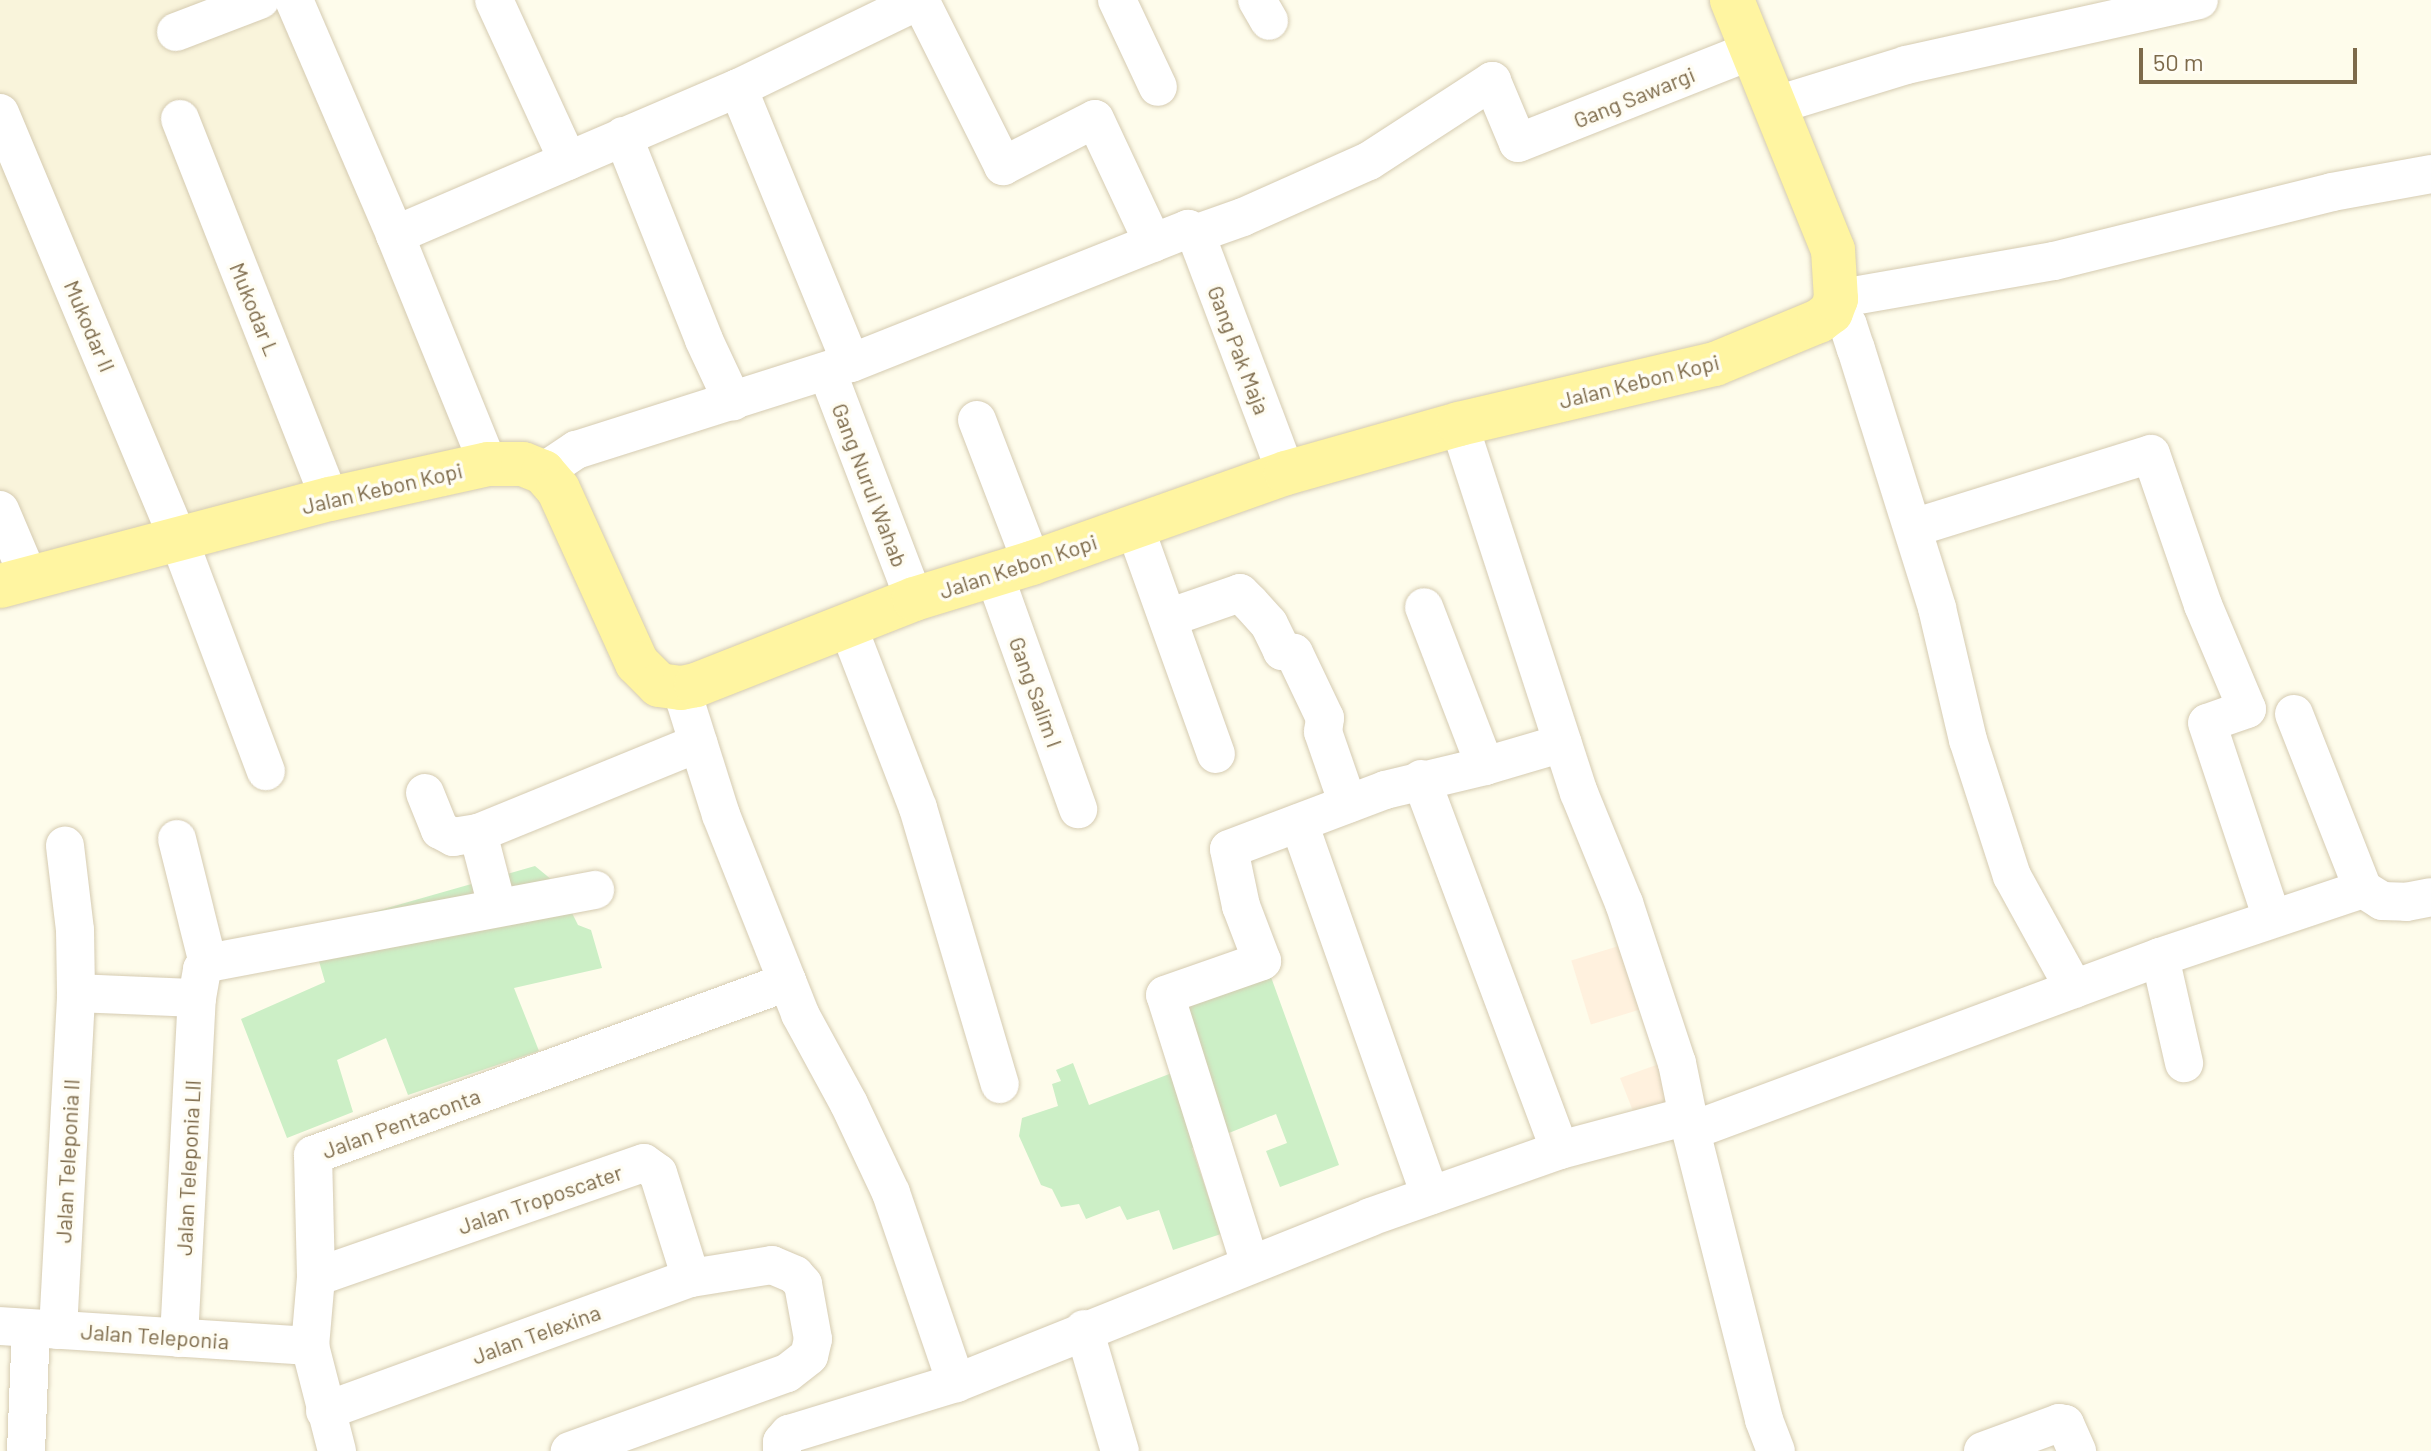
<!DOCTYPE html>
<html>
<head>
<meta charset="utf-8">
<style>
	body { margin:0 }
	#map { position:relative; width:2431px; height:1451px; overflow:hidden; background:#fefceb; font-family:Barlow,sans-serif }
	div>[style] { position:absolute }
	.residential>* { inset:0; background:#f9f4db }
	.commercial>* { inset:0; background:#fff1de; transform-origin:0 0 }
	.green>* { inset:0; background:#ccefc6 }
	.roads { filter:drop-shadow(0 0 2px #d5cbb1) drop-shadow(0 0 2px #d5cbb1) }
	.minor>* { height:38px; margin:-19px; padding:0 19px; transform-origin:19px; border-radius:19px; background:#fff }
	.major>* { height:44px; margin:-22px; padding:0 22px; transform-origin:22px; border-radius:22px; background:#fff5a1 }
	span { translate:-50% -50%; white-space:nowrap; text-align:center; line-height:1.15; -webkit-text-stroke:7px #fffdf3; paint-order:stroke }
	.street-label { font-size:22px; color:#7d6a4a }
	.scale { position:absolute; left:2139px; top:48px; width:218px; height:36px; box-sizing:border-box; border:4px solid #7d6a4a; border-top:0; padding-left:10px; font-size:24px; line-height:28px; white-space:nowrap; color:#7d6a4a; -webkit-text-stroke:6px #fffdf3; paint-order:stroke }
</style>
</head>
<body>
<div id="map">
	<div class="residential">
		<div style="clip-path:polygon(0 0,292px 0,489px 453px,0 576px)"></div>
	</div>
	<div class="commercial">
		<div style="left:1622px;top:945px;width:67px;height:53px;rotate:73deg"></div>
		<div style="clip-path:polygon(1659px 1064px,1676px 1120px,1640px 1129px,1620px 1078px)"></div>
	</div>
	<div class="green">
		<div style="clip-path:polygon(535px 866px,558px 885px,578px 925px,591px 930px,602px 968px,514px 988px,539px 1051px,408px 1095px,386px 1038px,337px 1060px,353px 1112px,287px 1138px,241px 1019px,325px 982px,310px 930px)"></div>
		<div style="clip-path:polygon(1267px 966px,1339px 1165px,1280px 1187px,1266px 1151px,1287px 1143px,1276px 1114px,1192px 1148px,1221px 1234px,1173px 1250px,1159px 1210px,1127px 1220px,1120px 1206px,1086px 1219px,1079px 1204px,1061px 1207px,1052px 1189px,1041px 1185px,1019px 1136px,1022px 1118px,1058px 1106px,1052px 1084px,1061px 1081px,1056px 1070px,1073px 1063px,1089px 1105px,1177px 1071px,1160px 1002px)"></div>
	</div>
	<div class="roads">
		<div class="minor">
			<div style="left:294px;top:0;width:256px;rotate:66.7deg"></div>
			<div style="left:395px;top:235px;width:247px;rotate:67.9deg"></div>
			<div style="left:494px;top:0;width:177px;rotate:65.3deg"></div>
			<div style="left:920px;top:0;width:186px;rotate:63.4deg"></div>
			<div style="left:1003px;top:166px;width:103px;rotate:-27.1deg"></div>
			<div style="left:1095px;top:119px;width:137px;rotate:64.9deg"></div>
			<div style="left:1117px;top:0;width:96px;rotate:64.8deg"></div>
			<div style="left:1257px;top:0;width:24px;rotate:60deg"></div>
			<div style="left:176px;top:32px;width:90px;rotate:-20.9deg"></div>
			<div style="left:738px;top:88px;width:297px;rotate:67.7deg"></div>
			<div style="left:1773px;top:106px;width:139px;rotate:-17.1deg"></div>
			<div style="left:1906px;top:65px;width:300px;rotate:-12.5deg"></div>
			<div style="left:0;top:113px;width:463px;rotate:67.3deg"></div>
			<div style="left:179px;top:540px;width:247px;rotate:69.4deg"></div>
			<div style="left:180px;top:119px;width:409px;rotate:68.5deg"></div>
			<div style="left:623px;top:136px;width:219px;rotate:68.3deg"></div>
			<div style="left:704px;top:340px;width:68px;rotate:64.9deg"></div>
			<div style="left:1195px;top:234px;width:51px;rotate:-19.5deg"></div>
			<div style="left:1243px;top:217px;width:138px;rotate:-24deg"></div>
			<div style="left:1369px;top:161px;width:147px;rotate:-33deg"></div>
			<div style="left:1492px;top:81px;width:67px;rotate:67.2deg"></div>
			<div style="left:1518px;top:143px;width:250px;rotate:-21.6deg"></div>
			<div style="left:395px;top:235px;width:373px;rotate:-23.2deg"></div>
			<div style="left:738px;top:88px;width:202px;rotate:-25.8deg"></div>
			<div style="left:1836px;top:299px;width:221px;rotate:-9.9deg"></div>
			<div style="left:2054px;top:261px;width:286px;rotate:-13.9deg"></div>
			<div style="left:2332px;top:192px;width:101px;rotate:-10.3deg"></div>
			<div style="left:1831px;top:312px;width:21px;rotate:37deg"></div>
			<div style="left:1848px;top:325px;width:25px;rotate:72deg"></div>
			<div style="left:1856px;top:349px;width:271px;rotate:72.6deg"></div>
			<div style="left:1937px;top:608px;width:136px;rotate:76.8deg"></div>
			<div style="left:1968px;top:740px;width:143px;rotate:72.1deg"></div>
			<div style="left:2012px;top:876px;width:129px;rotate:61.2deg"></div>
			<div style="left:827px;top:371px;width:244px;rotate:69.1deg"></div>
			<div style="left:977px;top:420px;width:153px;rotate:69deg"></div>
			<div style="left:1459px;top:424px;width:388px;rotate:72deg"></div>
			<div style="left:1579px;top:793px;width:119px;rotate:67.8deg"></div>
			<div style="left:1624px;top:903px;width:169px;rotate:71.7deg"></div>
			<div style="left:1677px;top:1063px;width:69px;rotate:78.4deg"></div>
			<div style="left:1691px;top:1131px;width:298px;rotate:75.8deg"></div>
			<div style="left:1764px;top:1420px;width:33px;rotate:69deg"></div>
			<div style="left:543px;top:472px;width:40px;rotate:-34deg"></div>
			<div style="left:576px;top:450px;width:288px;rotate:-17.6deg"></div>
			<div style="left:851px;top:363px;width:363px;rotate:-21.7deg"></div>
			<div style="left:1188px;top:229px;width:15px;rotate:48deg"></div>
			<div style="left:1198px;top:240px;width:249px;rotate:69.3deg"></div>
			<div style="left:0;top:510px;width:72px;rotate:67deg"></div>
			<div style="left:1135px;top:528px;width:240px;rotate:70.3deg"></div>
			<div style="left:1913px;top:528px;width:249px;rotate:-17.3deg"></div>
			<div style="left:2151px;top:454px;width:160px;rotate:71deg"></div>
			<div style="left:2203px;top:605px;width:113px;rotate:67.1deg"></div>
			<div style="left:2247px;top:709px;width:42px;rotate:160.7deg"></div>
			<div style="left:2207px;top:723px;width:206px;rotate:71.6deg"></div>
			<div style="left:994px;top:574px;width:250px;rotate:70.3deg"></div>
			<div style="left:1168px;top:618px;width:76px;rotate:-19.1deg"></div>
			<div style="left:1240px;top:593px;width:14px;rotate:45deg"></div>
			<div style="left:1250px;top:603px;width:28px;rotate:48deg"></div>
			<div style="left:1269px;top:624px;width:30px;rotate:64deg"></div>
			<div style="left:1282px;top:651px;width:12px;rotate:9deg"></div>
			<div style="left:1294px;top:653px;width:72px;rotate:64.5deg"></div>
			<div style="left:1325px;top:718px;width:14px;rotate:98deg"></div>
			<div style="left:1323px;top:732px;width:76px;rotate:70.9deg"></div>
			<div style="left:847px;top:624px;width:197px;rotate:68.9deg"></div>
			<div style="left:918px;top:808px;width:288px;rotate:73.5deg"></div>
			<div style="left:681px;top:688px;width:133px;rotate:72.5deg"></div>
			<div style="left:721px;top:815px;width:214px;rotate:68.3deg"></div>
			<div style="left:800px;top:1014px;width:102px;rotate:61.4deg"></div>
			<div style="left:849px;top:1104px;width:98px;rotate:64.7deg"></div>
			<div style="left:891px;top:1193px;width:201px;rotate:71.1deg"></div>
			<div style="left:2294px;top:714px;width:188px;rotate:68.5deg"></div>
			<div style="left:1485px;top:766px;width:81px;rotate:-16.4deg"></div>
			<div style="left:1421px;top:779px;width:396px;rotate:69.5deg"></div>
			<div style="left:425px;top:793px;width:40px;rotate:68deg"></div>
			<div style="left:440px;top:830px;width:15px;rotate:28deg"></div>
			<div style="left:453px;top:837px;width:25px;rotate:-9deg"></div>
			<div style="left:478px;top:833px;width:238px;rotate:-22.2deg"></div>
			<div style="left:1299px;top:823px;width:395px;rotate:70.6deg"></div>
			<div style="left:478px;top:833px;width:75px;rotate:75.4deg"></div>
			<div style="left:177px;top:839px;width:128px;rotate:76deg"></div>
			<div style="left:2363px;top:889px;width:22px;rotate:32deg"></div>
			<div style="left:2382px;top:901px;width:24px;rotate:2deg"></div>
			<div style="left:2406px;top:902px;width:25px;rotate:-11deg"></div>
			<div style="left:2160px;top:957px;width:109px;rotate:77.2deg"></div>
			<div style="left:76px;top:993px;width:121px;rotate:2.4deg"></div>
			<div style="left:1691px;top:1131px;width:500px;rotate:-20.35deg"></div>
			<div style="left:2160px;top:957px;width:214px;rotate:-18.5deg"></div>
			<div style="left:1250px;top:1264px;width:282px;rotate:-107.5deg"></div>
			<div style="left:1165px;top:995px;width:103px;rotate:-19.3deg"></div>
			<div style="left:1262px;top:961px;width:59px;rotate:-110.9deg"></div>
			<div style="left:1241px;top:906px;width:58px;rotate:-101.9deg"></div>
			<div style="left:1229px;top:849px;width:167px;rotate:-20.7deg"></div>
			<div style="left:1385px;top:790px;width:103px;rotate:-13.5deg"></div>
			<div style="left:1485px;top:766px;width:170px;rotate:-111deg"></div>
			<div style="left:316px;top:1277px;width:347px;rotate:-19.2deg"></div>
			<div style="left:644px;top:1163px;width:17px;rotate:36deg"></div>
			<div style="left:658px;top:1173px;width:110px;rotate:72.6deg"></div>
			<div style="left:0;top:1326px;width:311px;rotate:3.7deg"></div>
			<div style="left:1084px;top:1329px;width:127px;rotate:73.6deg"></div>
			<div style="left:58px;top:1330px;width:337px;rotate:-86.9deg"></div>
			<div style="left:76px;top:993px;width:63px;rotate:-90.9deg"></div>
			<div style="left:75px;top:930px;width:85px;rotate:-96.8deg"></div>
			<div style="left:179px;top:1338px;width:340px;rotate:-87deg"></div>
			<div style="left:197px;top:998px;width:29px;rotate:-80deg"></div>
			<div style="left:202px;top:969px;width:8px;rotate:-45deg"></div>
			<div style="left:208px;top:963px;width:394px;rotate:-10.7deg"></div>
			<div style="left:325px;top:1411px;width:389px;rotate:-20deg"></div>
			<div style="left:691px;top:1278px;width:82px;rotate:-9.1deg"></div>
			<div style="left:772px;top:1265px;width:25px;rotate:23deg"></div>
			<div style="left:795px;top:1275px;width:12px;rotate:48deg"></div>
			<div style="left:803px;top:1284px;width:56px;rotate:79.7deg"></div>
			<div style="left:813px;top:1339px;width:17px;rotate:103deg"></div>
			<div style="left:809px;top:1356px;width:28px;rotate:142deg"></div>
			<div style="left:787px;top:1373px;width:231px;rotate:160.2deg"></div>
			<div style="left:26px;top:1451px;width:122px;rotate:-87.7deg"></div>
			<div style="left:337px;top:1451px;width:108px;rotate:-104.4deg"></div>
			<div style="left:310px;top:1346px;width:69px;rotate:-85deg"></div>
			<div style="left:316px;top:1277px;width:122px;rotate:-91.4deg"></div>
			<div style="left:313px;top:1155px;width:505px;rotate:-20.05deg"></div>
			<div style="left:782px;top:1451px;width:9px;rotate:-90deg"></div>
			<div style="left:782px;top:1442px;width:11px;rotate:-49deg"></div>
			<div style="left:789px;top:1434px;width:175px;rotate:-17deg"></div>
			<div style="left:956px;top:1383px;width:446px;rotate:-21.8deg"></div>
			<div style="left:1370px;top:1217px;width:201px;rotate:-19.4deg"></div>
			<div style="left:1560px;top:1150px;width:132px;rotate:-14.9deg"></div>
			<div style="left:1983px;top:1451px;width:81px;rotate:-20.2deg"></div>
			<div style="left:2059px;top:1423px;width:6px;rotate:9deg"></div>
			<div style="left:2065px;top:1424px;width:30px;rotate:66deg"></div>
		</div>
		<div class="major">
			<div style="left:0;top:586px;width:341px;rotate:-14.8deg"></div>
			<div style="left:330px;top:499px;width:162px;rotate:-12.5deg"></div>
			<div style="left:488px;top:464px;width:35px"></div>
			<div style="left:523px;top:464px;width:22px;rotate:22deg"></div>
			<div style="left:543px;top:472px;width:23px;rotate:49deg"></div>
			<div style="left:558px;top:489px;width:191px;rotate:65.6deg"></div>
			<div style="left:637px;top:663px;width:31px;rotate:45deg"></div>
			<div style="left:659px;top:685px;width:22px;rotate:8deg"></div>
			<div style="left:681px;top:688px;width:15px;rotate:-11deg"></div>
			<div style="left:696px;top:685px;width:234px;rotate:-21.5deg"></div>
			<div style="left:914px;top:599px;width:123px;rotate:-17deg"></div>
			<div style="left:1032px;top:563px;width:269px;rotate:-19.5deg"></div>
			<div style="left:1286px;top:473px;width:180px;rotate:-15.8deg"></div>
			<div style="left:1459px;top:424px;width:263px;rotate:-13.2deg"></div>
			<div style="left:1715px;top:364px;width:113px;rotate:-22.5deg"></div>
			<div style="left:1819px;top:321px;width:15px;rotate:-37deg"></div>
			<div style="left:1831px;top:312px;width:14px;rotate:-69deg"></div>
			<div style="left:1836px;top:299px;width:49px;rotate:-93.5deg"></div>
			<div style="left:1833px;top:250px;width:270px;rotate:-112deg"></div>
		</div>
	</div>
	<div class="street-label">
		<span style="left:1634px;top:97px;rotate:-22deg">Gang Sawargi</span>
		<span style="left:255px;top:309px;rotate:68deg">Mukodar L</span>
		<span style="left:90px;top:326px;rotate:67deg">Mukodar II</span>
		<span style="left:1239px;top:350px;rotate:69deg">Gang Pak Maja</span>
		<span style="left:1639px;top:381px;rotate:-14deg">Jalan Kebon Kopi</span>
		<span style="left:870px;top:485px;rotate:69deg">Gang Nurul Wahab</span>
		<span style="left:382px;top:488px;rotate:-13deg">Jalan Kebon Kopi</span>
		<span style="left:1018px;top:566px;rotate:-18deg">Jalan Kebon Kopi</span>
		<span style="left:1036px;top:692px;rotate:70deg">Gang Salim I</span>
		<span style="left:401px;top:1123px;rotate:-20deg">Jalan Pentaconta</span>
		<span style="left:67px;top:1161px;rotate:-87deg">Jalan Teleponia II</span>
		<span style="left:188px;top:1168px;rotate:-87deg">Jalan Teleponia Lll</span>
		<span style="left:540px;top:1199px;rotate:-19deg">Jalan Troposcater</span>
		<span style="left:536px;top:1334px;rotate:-20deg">Jalan Telexina</span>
		<span style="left:155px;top:1336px;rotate:4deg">Jalan Teleponia</span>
	</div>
	<div class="scale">50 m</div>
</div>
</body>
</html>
